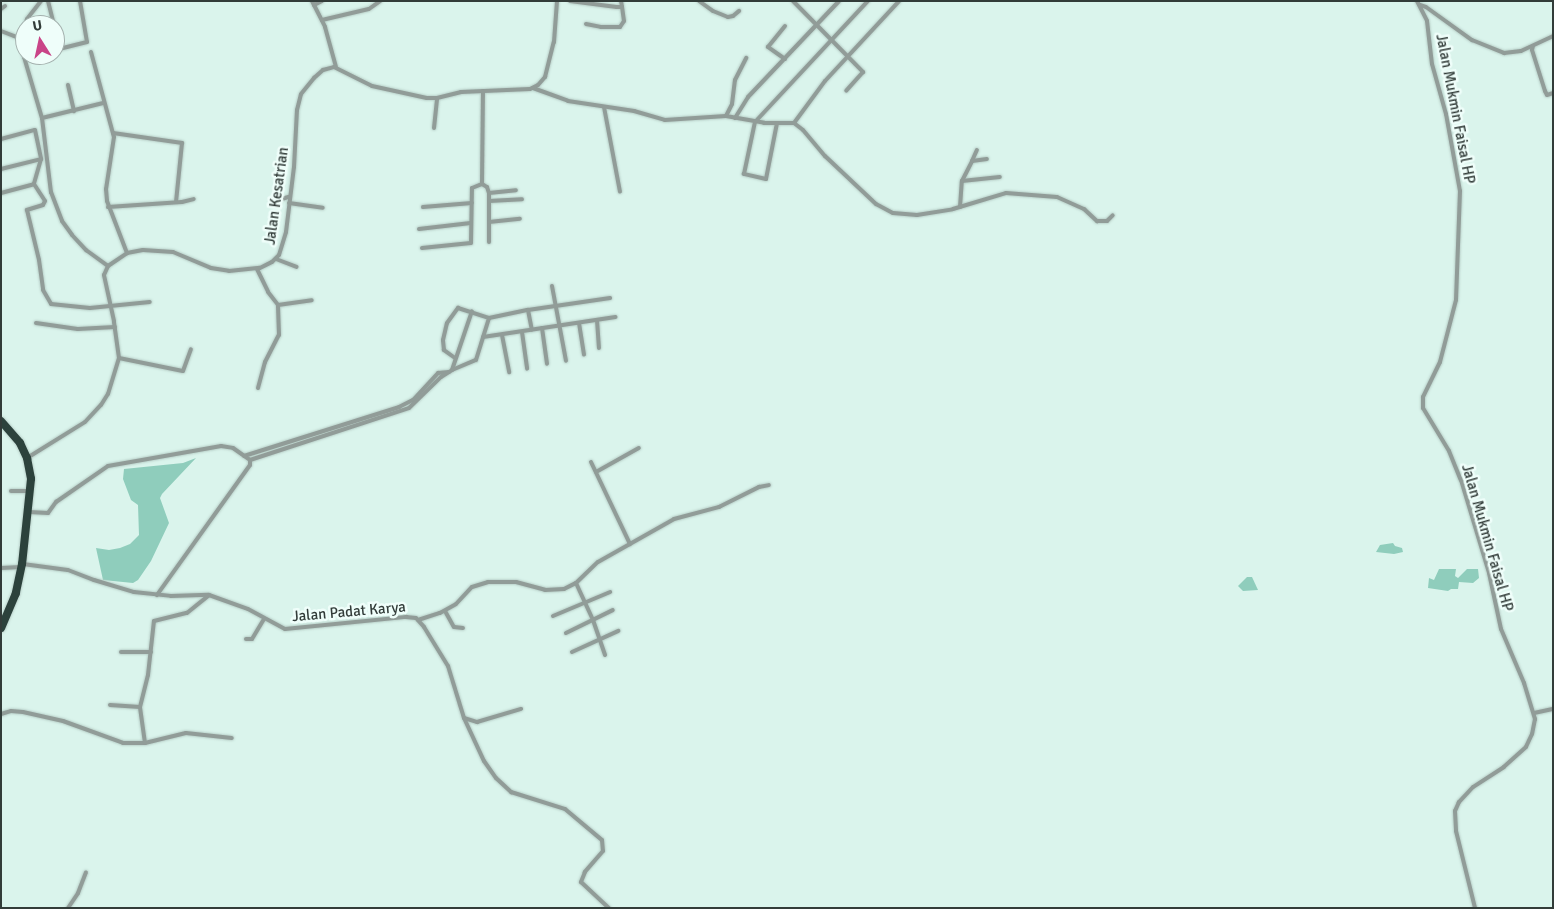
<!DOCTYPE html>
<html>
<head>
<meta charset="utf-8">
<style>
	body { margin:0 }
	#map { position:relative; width:1554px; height:909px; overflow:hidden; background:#daf4ec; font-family:Signika,sans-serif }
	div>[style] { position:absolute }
	.green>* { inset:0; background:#8fcdbc }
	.roads { filter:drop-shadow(0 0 1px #b8cfc8) drop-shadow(0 0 1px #b8cfc8) }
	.street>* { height:4px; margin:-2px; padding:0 2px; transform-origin:2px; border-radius:2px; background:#919c98 }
	.highway>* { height:8px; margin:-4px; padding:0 4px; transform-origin:4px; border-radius:4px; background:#2c423c }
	span { translate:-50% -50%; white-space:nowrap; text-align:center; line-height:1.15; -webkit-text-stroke:5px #effefa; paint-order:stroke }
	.street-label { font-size:15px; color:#323c39 }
	.frame { position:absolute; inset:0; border:2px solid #323c39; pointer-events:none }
	.north { position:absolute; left:15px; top:15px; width:50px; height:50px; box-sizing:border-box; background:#effefa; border:1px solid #a3b0ad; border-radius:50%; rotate:350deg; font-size:14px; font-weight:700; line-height:20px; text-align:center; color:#323c39 }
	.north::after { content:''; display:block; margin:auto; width:18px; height:22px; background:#c94588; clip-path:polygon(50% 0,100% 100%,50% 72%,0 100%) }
</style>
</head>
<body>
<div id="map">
	<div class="green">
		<div style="clip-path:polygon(196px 458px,162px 494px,160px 498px,169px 523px,151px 561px,138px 580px,133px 583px,103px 580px,96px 548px,109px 550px,120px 548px,130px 544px,139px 535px,138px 505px,131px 500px,123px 479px,124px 469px,183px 463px)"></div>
		<div style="clip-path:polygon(1393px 543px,1395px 546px,1402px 548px,1403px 552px,1394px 554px,1376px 552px,1380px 545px)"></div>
		<div style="clip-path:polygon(1439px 569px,1456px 569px,1455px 576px,1458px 578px,1467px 569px,1478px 569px,1479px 578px,1473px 583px,1459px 582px,1458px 589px,1451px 589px,1448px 591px,1428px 588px,1429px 578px,1434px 580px)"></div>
		<div style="clip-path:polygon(1247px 577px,1252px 577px,1258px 590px,1243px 591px,1238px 586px)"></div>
	</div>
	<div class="roads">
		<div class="street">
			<div style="left:41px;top:1px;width:23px;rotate:128deg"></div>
			<div style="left:27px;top:19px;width:20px;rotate:105deg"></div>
			<div style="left:22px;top:38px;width:19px;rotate:84deg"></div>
			<div style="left:24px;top:57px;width:64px;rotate:73.6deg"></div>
			<div style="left:42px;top:118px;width:75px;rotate:83.1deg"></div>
			<div style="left:51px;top:192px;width:31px;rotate:69deg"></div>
			<div style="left:62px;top:221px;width:17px;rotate:54deg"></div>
			<div style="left:72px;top:235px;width:21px;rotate:47deg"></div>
			<div style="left:86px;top:250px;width:27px;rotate:36deg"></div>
			<div style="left:48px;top:1px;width:25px;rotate:76deg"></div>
			<div style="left:312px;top:1px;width:29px;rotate:63deg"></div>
			<div style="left:325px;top:27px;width:41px;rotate:74.6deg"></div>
			<div style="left:570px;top:1px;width:47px;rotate:7.3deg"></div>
			<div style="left:617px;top:7px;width:5px"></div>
			<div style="left:622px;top:7px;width:6px;rotate:-99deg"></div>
			<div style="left:699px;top:1px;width:17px;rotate:36deg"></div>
			<div style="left:713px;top:11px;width:16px;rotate:22deg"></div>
			<div style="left:728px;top:17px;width:5px;rotate:-11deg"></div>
			<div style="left:733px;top:16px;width:8px;rotate:-40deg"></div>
			<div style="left:793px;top:1px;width:100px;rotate:45.4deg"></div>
			<div style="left:863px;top:72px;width:25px;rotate:132deg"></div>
			<div style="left:1417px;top:1px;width:22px;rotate:63deg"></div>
			<div style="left:1427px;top:21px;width:43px;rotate:83.4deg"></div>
			<div style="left:1432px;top:64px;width:52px;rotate:74.4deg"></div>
			<div style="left:1446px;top:114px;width:78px;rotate:79.7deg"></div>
			<div style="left:1460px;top:191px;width:109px;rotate:92.1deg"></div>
			<div style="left:1456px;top:300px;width:64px;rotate:104.5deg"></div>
			<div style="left:1440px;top:362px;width:39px;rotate:116deg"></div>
			<div style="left:1423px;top:397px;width:11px;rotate:90deg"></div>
			<div style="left:1423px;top:408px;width:50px;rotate:58.8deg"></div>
			<div style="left:1449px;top:451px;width:31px;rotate:68deg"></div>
			<div style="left:1461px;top:480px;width:97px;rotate:73.2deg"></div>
			<div style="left:1489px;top:573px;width:57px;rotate:77.9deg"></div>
			<div style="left:1501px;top:629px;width:59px;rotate:66.9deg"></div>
			<div style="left:1524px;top:683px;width:38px;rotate:73deg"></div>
			<div style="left:1535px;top:719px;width:15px;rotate:101deg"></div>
			<div style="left:1532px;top:734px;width:14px;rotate:115deg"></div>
			<div style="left:1526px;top:747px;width:30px;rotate:138deg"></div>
			<div style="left:1504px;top:767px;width:37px;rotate:147deg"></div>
			<div style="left:1473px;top:787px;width:21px;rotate:133deg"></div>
			<div style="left:1459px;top:802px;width:10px;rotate:114deg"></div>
			<div style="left:1455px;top:811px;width:20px;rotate:87deg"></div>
			<div style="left:1456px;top:831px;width:79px;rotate:76.1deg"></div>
			<div style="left:314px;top:5px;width:9px;rotate:-27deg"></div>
			<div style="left:1420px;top:5px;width:6px;rotate:18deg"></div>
			<div style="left:1426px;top:7px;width:57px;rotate:35.7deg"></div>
			<div style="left:1472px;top:40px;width:35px;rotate:22deg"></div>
			<div style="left:1504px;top:53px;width:17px;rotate:-7deg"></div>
			<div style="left:1521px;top:51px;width:35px;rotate:-25deg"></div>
			<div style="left:1px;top:9px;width:5px;rotate:-37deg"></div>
			<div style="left:322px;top:20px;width:48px;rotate:-13.2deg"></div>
			<div style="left:369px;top:9px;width:14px;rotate:-36deg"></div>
			<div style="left:586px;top:24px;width:15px;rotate:11deg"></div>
			<div style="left:601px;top:27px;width:19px"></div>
			<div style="left:620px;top:27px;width:7px;rotate:-56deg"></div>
			<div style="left:624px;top:21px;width:14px;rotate:-98deg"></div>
			<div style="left:55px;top:30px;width:20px;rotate:75deg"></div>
			<div style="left:1px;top:31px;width:17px;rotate:21deg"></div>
			<div style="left:1533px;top:46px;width:4px;rotate:104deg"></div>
			<div style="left:1532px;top:50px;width:43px;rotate:72.4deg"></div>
			<div style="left:1545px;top:91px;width:4px;rotate:63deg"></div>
			<div style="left:1547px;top:95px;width:6px;rotate:-18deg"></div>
			<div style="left:55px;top:50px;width:33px;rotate:-14deg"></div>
			<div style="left:87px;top:42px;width:42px;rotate:-99.7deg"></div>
			<div style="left:91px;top:52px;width:88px;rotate:74.9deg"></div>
			<div style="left:114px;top:137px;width:53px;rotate:98.7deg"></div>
			<div style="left:106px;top:189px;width:12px;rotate:85deg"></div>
			<div style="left:107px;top:201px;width:56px;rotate:69deg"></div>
			<div style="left:24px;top:57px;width:8px;rotate:-14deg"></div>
			<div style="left:785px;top:59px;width:21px;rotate:-145deg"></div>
			<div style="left:768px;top:47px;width:27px;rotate:-51deg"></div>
			<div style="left:68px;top:85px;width:27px;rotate:77deg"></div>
			<div style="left:533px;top:88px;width:37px;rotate:20deg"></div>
			<div style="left:568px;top:101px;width:67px;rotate:8.6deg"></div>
			<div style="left:634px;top:111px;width:32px;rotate:16deg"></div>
			<div style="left:665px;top:120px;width:61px;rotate:-3.8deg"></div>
			<div style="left:726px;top:116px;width:39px;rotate:10deg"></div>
			<div style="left:764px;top:123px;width:30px"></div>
			<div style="left:794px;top:123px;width:11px;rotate:38deg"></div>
			<div style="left:803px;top:130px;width:34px;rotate:50deg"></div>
			<div style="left:825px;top:156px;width:70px;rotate:43.3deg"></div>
			<div style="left:876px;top:204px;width:19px;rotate:28deg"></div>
			<div style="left:893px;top:213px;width:24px;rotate:5deg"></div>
			<div style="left:917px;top:215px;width:36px;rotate:-9deg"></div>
			<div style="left:953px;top:209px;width:55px;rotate:-16.8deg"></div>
			<div style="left:1006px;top:193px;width:51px;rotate:4.5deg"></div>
			<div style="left:1057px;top:197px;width:30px;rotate:24deg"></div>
			<div style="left:1084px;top:209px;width:18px;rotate:43deg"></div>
			<div style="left:1097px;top:221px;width:10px"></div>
			<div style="left:1107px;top:221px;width:8px;rotate:-45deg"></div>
			<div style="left:604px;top:107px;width:86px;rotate:79.3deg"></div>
			<div style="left:726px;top:116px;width:13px;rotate:-63deg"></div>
			<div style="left:732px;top:104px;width:24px;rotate:-83deg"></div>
			<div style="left:735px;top:80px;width:25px;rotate:-63deg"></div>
			<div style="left:42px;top:118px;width:63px;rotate:-13.8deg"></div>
			<div style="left:735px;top:118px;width:25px;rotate:-58deg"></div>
			<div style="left:748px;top:97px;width:132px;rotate:-46.5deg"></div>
			<div style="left:777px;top:123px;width:57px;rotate:101.1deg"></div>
			<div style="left:766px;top:179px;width:23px;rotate:-167deg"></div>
			<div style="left:744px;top:174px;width:53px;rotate:-78.1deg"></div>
			<div style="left:755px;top:122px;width:166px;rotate:-47deg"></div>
			<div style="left:794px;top:123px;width:52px;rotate:-53.6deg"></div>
			<div style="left:825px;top:81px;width:109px;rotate:-47.2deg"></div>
			<div style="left:434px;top:128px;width:30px;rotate:-84deg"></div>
			<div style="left:113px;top:133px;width:70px;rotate:8.2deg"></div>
			<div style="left:182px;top:143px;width:59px;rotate:95.8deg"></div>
			<div style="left:1px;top:139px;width:35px;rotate:-15deg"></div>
			<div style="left:35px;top:130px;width:30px;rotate:78deg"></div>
			<div style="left:972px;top:161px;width:12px;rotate:-66deg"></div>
			<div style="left:1px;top:169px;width:41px;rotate:-14deg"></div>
			<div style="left:41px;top:159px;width:26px;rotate:106deg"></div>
			<div style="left:34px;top:184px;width:20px;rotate:57deg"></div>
			<div style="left:45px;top:201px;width:4px;rotate:117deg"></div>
			<div style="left:43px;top:205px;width:17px;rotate:163deg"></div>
			<div style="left:27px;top:210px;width:51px;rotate:76.5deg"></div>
			<div style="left:39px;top:260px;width:30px;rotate:82deg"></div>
			<div style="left:43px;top:290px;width:16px;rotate:60deg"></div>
			<div style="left:51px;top:304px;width:39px;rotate:6deg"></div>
			<div style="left:90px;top:308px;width:60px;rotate:-5.7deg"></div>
			<div style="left:962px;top:181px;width:22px;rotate:-63deg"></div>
			<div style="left:972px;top:161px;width:15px;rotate:-8deg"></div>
			<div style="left:482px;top:184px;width:6px;rotate:31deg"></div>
			<div style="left:487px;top:187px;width:6px;rotate:72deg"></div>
			<div style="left:489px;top:193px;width:49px;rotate:90deg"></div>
			<div style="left:1px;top:193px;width:34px;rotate:-15deg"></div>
			<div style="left:489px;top:193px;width:27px;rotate:-6deg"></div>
			<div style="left:489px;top:201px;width:33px;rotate:-3deg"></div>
			<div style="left:271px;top:202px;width:19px;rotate:-16deg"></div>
			<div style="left:289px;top:203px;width:34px;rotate:8deg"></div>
			<div style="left:108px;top:207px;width:74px;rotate:-3.9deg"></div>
			<div style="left:182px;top:202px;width:12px;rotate:-14deg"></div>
			<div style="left:423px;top:207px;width:49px;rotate:-4.7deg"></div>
			<div style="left:960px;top:207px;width:26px;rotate:-86deg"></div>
			<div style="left:962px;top:181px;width:38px;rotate:-6deg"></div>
			<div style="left:489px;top:222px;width:31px;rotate:-6deg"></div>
			<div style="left:419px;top:229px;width:52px;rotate:-6.6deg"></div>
			<div style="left:422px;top:248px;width:49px;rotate:-5.8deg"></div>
			<div style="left:471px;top:243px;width:55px;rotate:-89deg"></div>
			<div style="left:472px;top:188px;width:11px;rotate:-22deg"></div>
			<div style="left:482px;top:184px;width:93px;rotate:-89.4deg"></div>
			<div style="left:276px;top:259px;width:22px;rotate:21deg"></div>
			<div style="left:257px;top:269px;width:25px;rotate:64deg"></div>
			<div style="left:268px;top:292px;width:16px;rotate:52deg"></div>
			<div style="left:278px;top:305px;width:34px;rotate:-8deg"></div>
			<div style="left:552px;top:286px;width:76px;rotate:79.4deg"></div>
			<div style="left:528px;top:310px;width:83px;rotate:-8.3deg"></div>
			<div style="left:597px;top:320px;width:28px;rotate:86deg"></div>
			<div style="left:36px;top:323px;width:42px;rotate:8.1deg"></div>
			<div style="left:78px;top:329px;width:37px;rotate:-3deg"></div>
			<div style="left:579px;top:323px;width:32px;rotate:81deg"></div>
			<div style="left:542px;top:328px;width:36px;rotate:82deg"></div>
			<div style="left:522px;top:332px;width:37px;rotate:82deg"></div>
			<div style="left:502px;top:335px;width:38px;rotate:79deg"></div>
			<div style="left:483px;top:337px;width:134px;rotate:-8.6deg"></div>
			<div style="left:119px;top:358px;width:65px;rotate:11.5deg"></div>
			<div style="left:183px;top:371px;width:23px;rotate:-70deg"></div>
			<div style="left:455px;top:358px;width:14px;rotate:-144deg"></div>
			<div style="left:444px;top:350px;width:10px;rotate:-96deg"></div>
			<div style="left:443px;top:340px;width:17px;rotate:-77deg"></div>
			<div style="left:447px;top:323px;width:19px;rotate:-54deg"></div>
			<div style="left:458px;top:308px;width:33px;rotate:18deg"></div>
			<div style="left:489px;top:318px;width:40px;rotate:-12deg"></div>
			<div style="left:528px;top:310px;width:20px;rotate:79deg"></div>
			<div style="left:452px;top:370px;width:62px;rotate:-71.3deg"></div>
			<div style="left:258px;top:388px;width:27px;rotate:-75deg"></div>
			<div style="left:265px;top:362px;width:30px;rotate:-63deg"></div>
			<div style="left:279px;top:335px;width:30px;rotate:-92deg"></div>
			<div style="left:244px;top:456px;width:163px;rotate:-17.5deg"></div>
			<div style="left:399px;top:407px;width:16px;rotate:-27deg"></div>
			<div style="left:413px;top:400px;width:37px;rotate:-47deg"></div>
			<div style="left:438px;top:373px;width:11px;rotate:-5deg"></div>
			<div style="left:27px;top:458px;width:68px;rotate:-31.8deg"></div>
			<div style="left:85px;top:422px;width:23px;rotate:-47deg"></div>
			<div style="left:101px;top:405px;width:13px;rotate:-58deg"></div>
			<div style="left:108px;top:394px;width:38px;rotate:-73deg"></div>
			<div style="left:119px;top:358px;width:37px;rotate:-98deg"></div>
			<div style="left:114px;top:321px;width:47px;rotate:-102.3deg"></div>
			<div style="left:104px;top:275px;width:10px;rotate:-66deg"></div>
			<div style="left:108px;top:266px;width:23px;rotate:-34deg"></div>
			<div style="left:127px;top:253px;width:16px;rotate:-11deg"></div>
			<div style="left:143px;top:250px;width:30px;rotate:4deg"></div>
			<div style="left:173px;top:252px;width:41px;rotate:22.8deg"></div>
			<div style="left:211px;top:268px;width:18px;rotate:9deg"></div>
			<div style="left:229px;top:271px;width:31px;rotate:-6deg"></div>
			<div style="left:260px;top:268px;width:13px;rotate:-27deg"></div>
			<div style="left:272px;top:262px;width:10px;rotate:-45deg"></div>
			<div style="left:279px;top:255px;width:24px;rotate:-73deg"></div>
			<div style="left:286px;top:232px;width:65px;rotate:-83deg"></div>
			<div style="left:294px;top:167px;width:57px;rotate:-87deg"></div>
			<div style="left:297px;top:110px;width:16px;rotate:-76deg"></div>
			<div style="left:301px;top:94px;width:21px;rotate:-51deg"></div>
			<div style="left:314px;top:78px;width:12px;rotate:-42deg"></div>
			<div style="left:323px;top:70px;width:11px;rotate:-15deg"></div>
			<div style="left:334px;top:67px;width:42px;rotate:26.6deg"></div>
			<div style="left:372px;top:86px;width:56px;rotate:12.3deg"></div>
			<div style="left:427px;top:98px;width:10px"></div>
			<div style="left:437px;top:98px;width:25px;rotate:-14deg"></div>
			<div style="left:461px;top:92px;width:69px;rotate:-2.5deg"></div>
			<div style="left:530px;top:89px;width:9px;rotate:-27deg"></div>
			<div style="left:538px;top:85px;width:11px;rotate:-49deg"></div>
			<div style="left:545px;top:77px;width:36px;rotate:-76deg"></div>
			<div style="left:554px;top:42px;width:41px;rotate:-85.8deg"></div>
			<div style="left:250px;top:460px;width:167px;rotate:-18.1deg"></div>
			<div style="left:409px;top:408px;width:45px;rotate:-44.1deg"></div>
			<div style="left:441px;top:377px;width:13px;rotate:-32deg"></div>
			<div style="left:452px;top:370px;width:26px;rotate:-23deg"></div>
			<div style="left:476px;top:360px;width:44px;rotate:-72.8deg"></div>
			<div style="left:591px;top:462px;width:91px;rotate:64.6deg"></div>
			<div style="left:596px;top:472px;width:49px;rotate:-29.2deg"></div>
			<div style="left:11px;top:491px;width:20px"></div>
			<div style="left:29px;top:512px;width:19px;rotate:3deg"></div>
			<div style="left:48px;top:513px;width:14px;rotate:-54deg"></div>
			<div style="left:56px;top:502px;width:63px;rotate:-34.7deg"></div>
			<div style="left:108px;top:466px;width:115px;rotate:-10deg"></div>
			<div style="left:221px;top:446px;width:12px;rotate:9deg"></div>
			<div style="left:233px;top:448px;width:21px;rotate:35deg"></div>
			<div style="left:250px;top:460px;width:5px;rotate:90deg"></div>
			<div style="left:250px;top:465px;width:160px;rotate:125.6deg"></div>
			<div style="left:23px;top:564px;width:45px;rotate:7.6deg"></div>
			<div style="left:68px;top:570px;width:28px;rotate:21deg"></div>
			<div style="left:94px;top:580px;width:42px;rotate:16.7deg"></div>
			<div style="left:134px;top:592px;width:37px;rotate:6deg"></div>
			<div style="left:171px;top:596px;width:38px;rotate:-2deg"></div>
			<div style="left:209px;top:595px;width:41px;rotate:19.7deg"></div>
			<div style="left:248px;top:609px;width:42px;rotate:28.4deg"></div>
			<div style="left:285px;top:629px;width:122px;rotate:-5.7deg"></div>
			<div style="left:406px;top:617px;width:10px;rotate:6deg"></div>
			<div style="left:416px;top:618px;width:12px;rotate:48deg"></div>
			<div style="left:424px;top:627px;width:46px;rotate:58.4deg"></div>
			<div style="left:448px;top:666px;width:54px;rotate:72.9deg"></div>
			<div style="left:464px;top:718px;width:47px;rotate:65.1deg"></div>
			<div style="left:484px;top:761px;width:21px;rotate:55deg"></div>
			<div style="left:496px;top:778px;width:21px;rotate:43deg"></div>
			<div style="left:511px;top:792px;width:57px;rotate:17.5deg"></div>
			<div style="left:565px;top:809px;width:48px;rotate:40deg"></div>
			<div style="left:602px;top:840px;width:11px;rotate:85deg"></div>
			<div style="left:603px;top:851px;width:28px;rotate:131deg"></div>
			<div style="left:585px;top:872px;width:11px;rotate:112deg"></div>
			<div style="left:581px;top:882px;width:38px;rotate:43deg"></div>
			<div style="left:1px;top:568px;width:20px;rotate:-3deg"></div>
			<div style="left:576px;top:583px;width:41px;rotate:65.3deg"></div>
			<div style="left:593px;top:620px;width:37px;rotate:71deg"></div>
			<div style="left:445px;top:611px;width:18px;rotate:61deg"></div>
			<div style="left:454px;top:627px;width:9px;rotate:6deg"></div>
			<div style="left:553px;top:616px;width:62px;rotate:-22.8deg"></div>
			<div style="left:418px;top:620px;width:23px;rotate:-18deg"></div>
			<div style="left:440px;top:613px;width:18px;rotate:-29deg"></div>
			<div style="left:456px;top:604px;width:23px;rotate:-47deg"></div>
			<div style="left:472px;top:587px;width:17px;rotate:-17deg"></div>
			<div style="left:488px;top:582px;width:28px"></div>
			<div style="left:516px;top:582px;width:30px;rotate:15deg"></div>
			<div style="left:545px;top:590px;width:19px;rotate:-3deg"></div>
			<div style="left:564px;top:589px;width:13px;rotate:-27deg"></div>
			<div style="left:576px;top:583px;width:30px;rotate:-44deg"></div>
			<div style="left:598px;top:562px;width:87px;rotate:-29.5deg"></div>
			<div style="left:674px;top:519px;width:47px;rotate:-14.9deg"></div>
			<div style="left:719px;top:507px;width:45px;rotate:-26.6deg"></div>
			<div style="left:759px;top:487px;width:10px;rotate:-11deg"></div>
			<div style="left:566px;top:633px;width:52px;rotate:-26.1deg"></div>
			<div style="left:246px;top:639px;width:6px"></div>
			<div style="left:252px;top:639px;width:23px;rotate:-59deg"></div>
			<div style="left:121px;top:652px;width:30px"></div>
			<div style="left:572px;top:652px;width:51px;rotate:-24.5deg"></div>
			<div style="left:110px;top:705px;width:30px;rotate:4deg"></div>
			<div style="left:1534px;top:713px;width:19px;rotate:-12deg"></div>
			<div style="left:1px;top:714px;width:10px;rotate:-17deg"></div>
			<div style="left:11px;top:711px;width:12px;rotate:5deg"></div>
			<div style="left:23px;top:712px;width:41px;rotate:12.7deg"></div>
			<div style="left:63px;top:721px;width:64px;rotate:20.1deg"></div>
			<div style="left:123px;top:743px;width:22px"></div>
			<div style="left:145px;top:743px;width:42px;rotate:-13.7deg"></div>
			<div style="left:186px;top:733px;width:46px;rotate:6.2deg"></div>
			<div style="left:464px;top:718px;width:14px;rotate:17deg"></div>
			<div style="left:477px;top:722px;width:46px;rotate:-16.5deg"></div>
			<div style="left:145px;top:743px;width:36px;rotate:-98deg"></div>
			<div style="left:140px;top:707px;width:33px;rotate:-76deg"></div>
			<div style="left:148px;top:675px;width:54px;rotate:-83.7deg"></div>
			<div style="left:154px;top:621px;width:34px;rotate:-14deg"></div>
			<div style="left:187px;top:613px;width:28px;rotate:-39deg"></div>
			<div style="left:68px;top:908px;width:18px;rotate:-56deg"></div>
			<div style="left:78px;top:893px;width:22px;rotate:-69deg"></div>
		</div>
		<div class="highway">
			<div style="left:1px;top:421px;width:29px;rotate:49deg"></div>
			<div style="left:20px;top:443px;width:17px;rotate:65deg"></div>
			<div style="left:27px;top:458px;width:21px;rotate:79deg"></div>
			<div style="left:31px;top:479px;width:85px;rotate:96deg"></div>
			<div style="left:22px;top:564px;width:30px;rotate:102deg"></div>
			<div style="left:16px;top:593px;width:38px;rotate:113deg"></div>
		</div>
	</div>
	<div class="street-label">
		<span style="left:1455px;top:109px;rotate:79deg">Jalan Mukmin Faisal HP</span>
		<span style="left:277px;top:196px;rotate:-82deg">Jalan Kesatrian</span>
		<span style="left:1487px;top:538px;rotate:74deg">Jalan Mukmin Faisal HP</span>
		<span style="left:349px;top:612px;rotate:-5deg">Jalan Padat Karya</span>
	</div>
	<div class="frame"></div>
	<div class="north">U</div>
</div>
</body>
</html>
